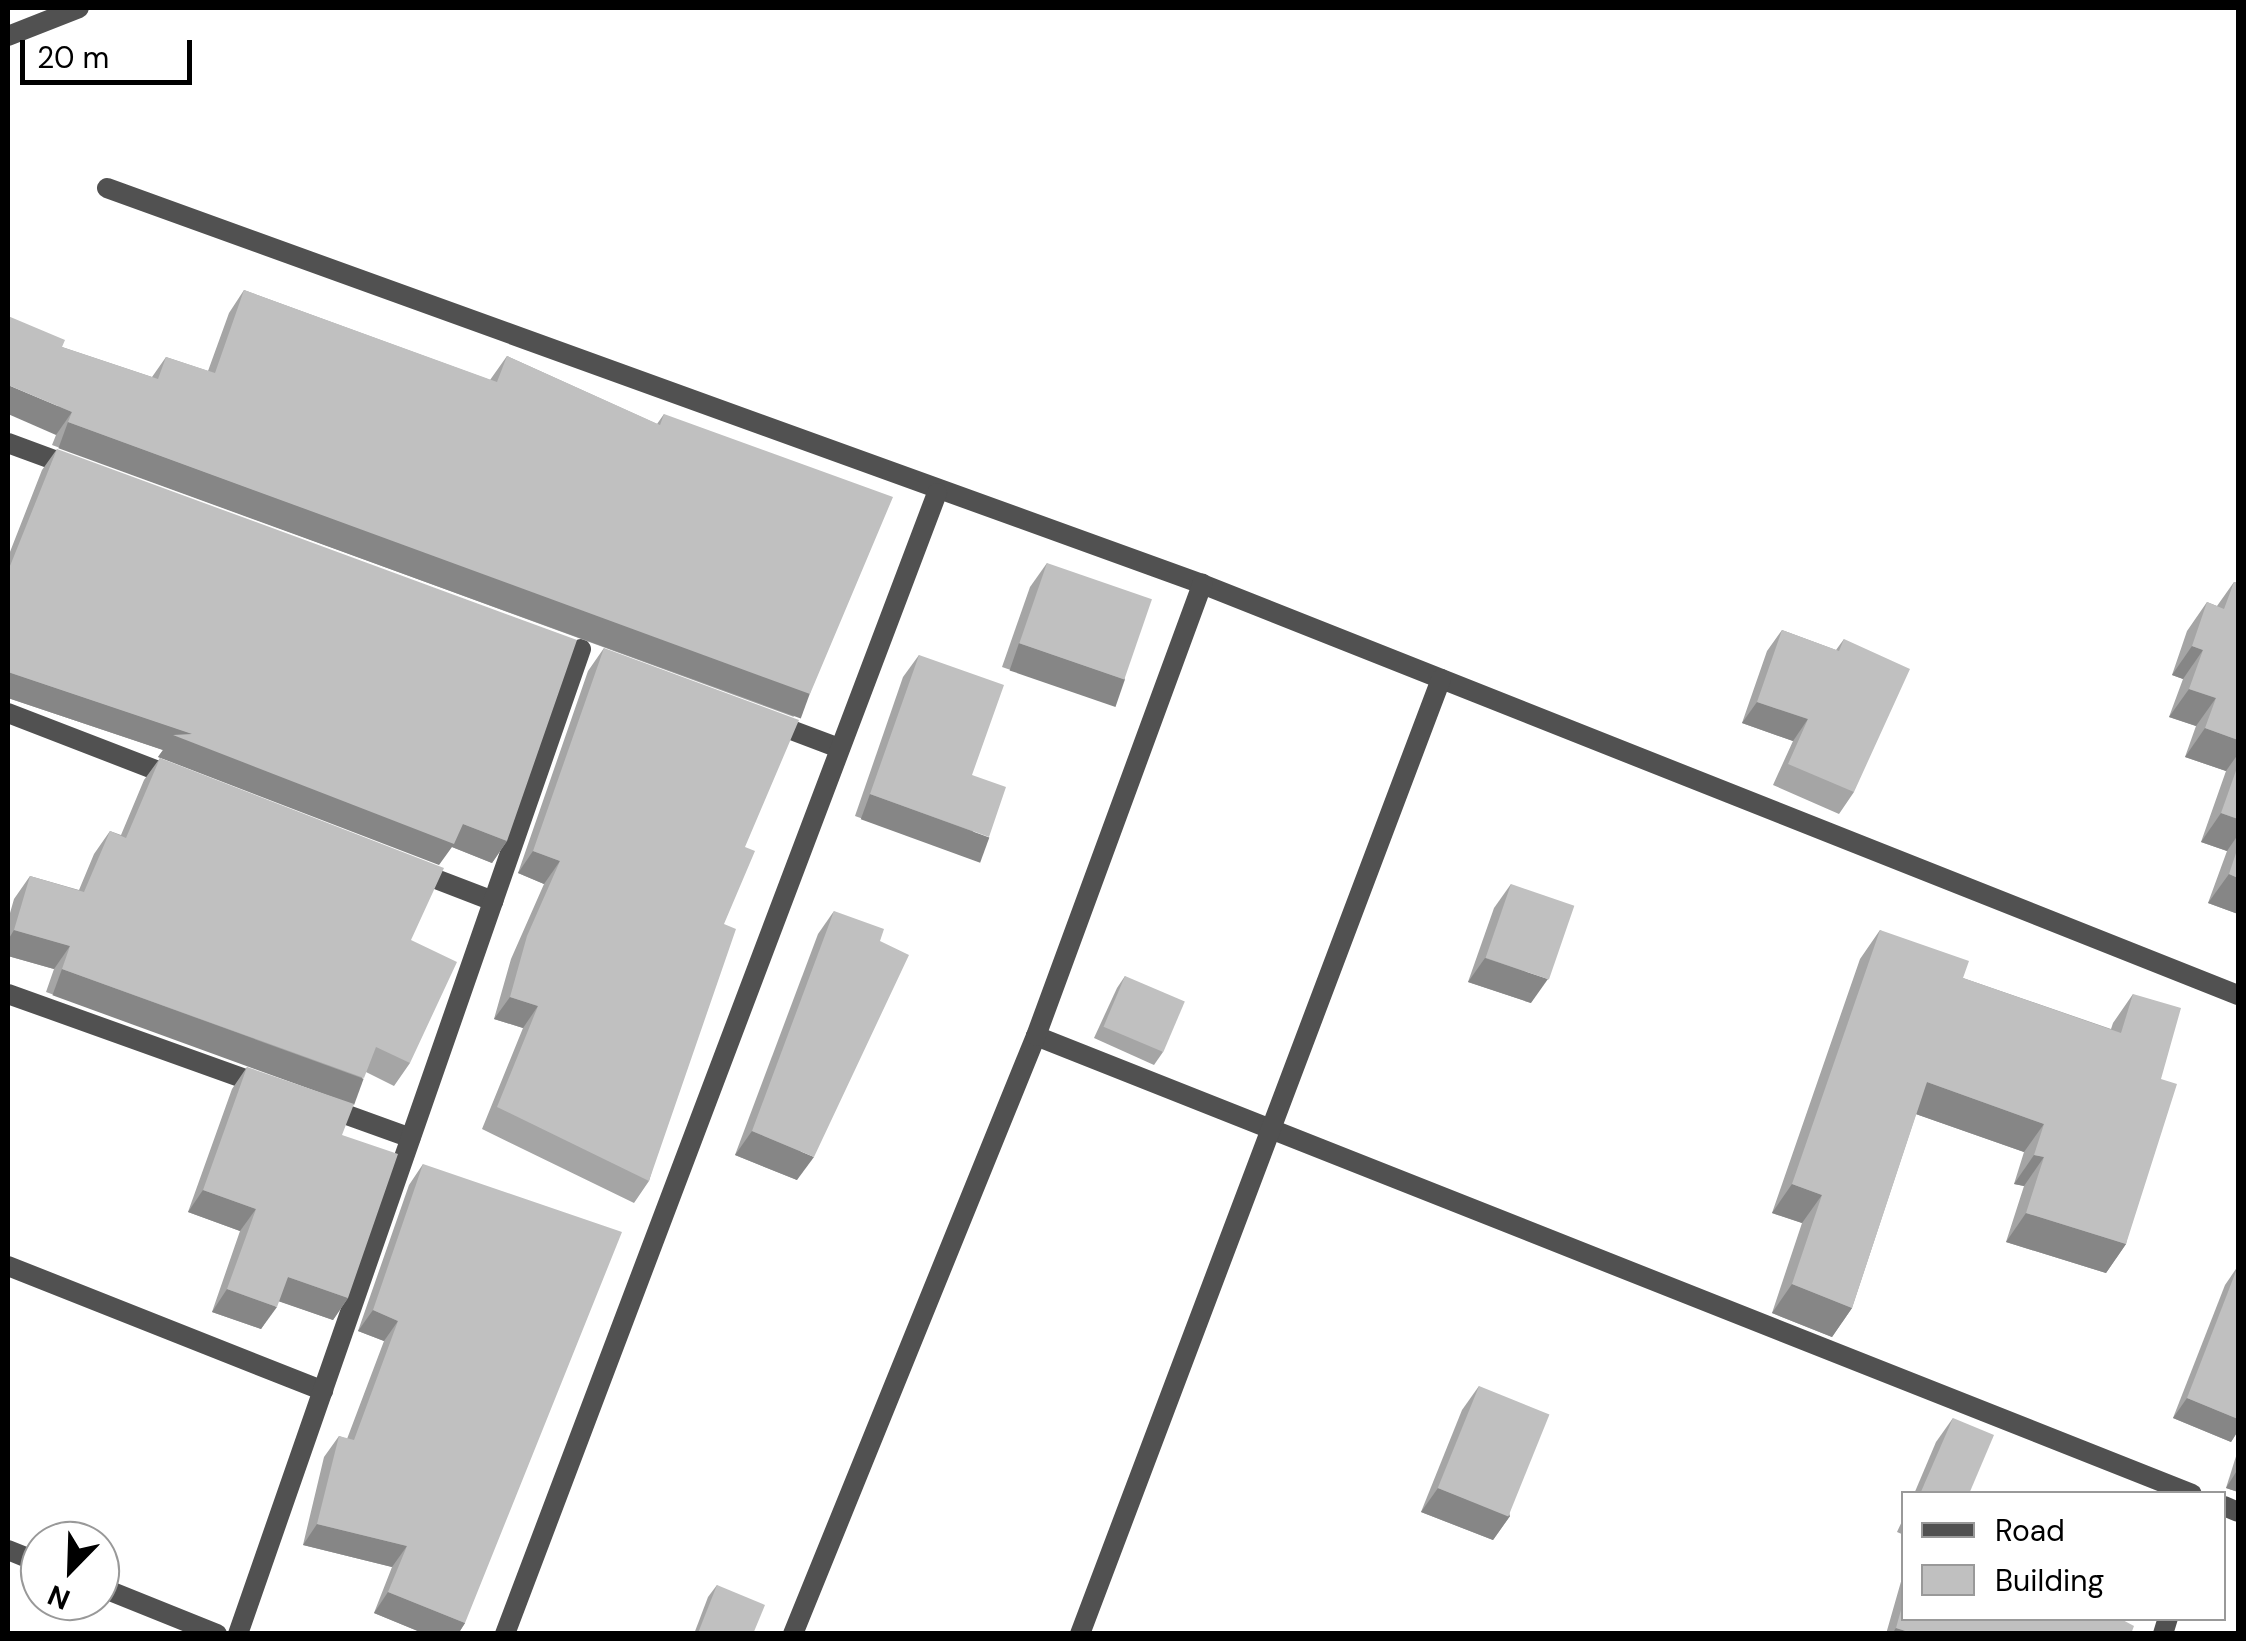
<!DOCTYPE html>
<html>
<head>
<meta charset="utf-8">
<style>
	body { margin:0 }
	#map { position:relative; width:2246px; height:1641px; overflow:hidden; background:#fff; font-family:"DM Sans",sans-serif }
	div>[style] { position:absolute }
	.street>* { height:20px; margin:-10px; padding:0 10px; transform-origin:10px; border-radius:10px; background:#515151 }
	.wall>* { inset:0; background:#a5a5a5 }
	.shaded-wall>* { inset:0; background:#868686; transform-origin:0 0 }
	.building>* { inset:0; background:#c0c0c0; transform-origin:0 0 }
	span { translate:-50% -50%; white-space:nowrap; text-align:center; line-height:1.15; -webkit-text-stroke:9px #fff; paint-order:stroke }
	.frame { position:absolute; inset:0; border:10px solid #000; pointer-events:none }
	.legend { position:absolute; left:1901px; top:1491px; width:325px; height:130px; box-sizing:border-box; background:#fff; border:2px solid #999; margin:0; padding:12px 18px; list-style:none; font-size:30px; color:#000 }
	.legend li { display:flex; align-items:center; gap:20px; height:50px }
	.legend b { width:50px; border:2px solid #999 }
	.north { position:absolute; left:20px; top:1521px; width:100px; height:100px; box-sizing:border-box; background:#fff; border:2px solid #999; border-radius:50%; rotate:203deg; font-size:28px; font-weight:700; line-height:40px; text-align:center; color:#000 }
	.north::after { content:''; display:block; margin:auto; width:35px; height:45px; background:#000; clip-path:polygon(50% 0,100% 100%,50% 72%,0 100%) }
	.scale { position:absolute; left:20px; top:40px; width:172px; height:45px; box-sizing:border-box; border:5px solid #000; border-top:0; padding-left:12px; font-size:30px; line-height:35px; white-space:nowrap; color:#000; -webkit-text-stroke:8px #fff; paint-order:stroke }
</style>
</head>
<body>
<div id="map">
	<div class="street">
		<div style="left:8px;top:36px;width:76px;rotate:-21.5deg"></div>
		<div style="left:107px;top:188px;width:1164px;rotate:19.88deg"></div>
		<div style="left:1202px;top:584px;width:1115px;rotate:21.64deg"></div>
		<div style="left:8px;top:443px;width:72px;rotate:20.2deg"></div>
		<div style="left:8px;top:713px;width:178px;rotate:21.1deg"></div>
		<div style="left:770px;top:722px;width:74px;rotate:20.6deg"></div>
		<div style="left:415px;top:871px;width:84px;rotate:21deg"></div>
		<div style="left:8px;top:994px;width:273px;rotate:19.7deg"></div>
		<div style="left:1036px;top:1036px;width:1243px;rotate:21.61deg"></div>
		<div style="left:325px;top:1107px;width:91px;rotate:19.8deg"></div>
		<div style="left:8px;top:1266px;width:339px;rotate:21.6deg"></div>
		<div style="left:2224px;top:1506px;width:15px;rotate:23deg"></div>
		<div style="left:8px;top:1550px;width:35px;rotate:22deg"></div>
		<div style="left:100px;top:1587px;width:126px;rotate:21.9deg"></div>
		<div style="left:238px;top:1634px;width:1043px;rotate:-70.8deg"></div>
		<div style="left:505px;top:1634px;width:1220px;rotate:-69.26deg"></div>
		<div style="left:793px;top:1634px;width:645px;rotate:-67.89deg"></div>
		<div style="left:1036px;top:1036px;width:482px;rotate:-69.8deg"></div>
		<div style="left:1080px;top:1634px;width:1021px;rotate:-69.29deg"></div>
		<div style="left:2163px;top:1634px;width:17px;rotate:-73deg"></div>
	</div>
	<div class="wall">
		<div style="clip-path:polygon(244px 290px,490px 380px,507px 356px,657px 424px,664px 414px,794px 717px,52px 445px,56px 435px,62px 347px,152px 377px,166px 357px,208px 371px,229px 313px)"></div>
		<div style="clip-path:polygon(57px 449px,507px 841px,492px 863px,452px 847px,158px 757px,163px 750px,8px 698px,8px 557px,42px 470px)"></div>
		<div style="clip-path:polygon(1047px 563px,1125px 679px,1108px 703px,1002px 667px,1030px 587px)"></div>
		<div style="clip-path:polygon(2234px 582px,2238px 583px,2238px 914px,2208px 903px,2227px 851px,2201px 842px,2226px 771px,2185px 757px,2196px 726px,2169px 717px,2183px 679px,2172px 675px,2187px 631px,2207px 602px,2217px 606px)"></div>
		<div style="clip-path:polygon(1782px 630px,1836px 650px,1844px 639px,1854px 792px,1839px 814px,1773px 785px,1793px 741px,1742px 723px,1767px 651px)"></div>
		<div style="clip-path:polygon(604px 648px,745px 847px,649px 1181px,634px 1203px,482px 1129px,523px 1028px,494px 1019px,511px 959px,544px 884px,518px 873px,588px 671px)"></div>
		<div style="clip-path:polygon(919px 655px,972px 775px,974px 859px,855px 816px,903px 677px)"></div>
		<div style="clip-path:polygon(160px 758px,411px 940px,410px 1063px,394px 1086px,366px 1072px,348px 1101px,46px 992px,54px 969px,8px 956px,8px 920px,14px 899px,30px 876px,79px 890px,94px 854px,110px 831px,121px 835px,144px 780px)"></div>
		<div style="clip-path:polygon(1511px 884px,1531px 1003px,1468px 982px,1494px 908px)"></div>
		<div style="clip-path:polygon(834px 911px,797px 1180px,735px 1155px,818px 934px)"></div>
		<div style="clip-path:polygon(1880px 930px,1963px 978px,2111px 1029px,2113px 1023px,2133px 994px,2161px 1079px,2126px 1244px,2106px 1273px,2006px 1242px,2024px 1186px,2014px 1184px,2024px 1152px,1916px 1114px,1852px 1308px,1832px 1337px,1772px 1313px,1802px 1223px,1772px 1213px,1860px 959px)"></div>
		<div style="clip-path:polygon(1125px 976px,1163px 1052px,1154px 1065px,1094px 1038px,1117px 988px)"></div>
		<div style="clip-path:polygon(247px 1067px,342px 1135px,348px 1298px,333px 1320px,279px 1301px,261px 1329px,212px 1312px,240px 1231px,188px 1212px,232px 1089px)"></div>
		<div style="clip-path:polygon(423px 1164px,465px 1623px,458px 1634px,425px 1634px,374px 1613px,392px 1567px,303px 1545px,324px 1457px,339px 1436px,347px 1439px,384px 1341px,358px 1331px,409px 1185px)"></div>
		<div style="clip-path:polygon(2238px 1266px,2238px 1431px,2231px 1442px,2173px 1418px,2225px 1285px)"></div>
		<div style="clip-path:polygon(1479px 1386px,1510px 1516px,1493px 1540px,1421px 1512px,1462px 1410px)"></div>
		<div style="clip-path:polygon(1953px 1418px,1969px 1494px,1914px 1494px,1936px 1442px)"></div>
		<div style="clip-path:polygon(2238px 1450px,2238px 1492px,2226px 1488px)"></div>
		<div style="clip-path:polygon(1904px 1517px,1904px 1535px,1897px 1532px)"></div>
		<div style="clip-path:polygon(1904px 1571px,1904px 1618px,2131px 1634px,1886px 1634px)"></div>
		<div style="clip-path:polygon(717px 1585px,753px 1634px,694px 1634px,708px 1597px)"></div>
	</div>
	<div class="shaded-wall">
		<div style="clip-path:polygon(8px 385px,72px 412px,56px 435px,8px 414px)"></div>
		<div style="left:68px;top:422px;width:790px;height:28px;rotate:20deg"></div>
		<div style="left:1019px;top:643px;width:112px;height:29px;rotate:19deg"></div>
		<div style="clip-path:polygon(2192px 646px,2203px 650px,2183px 679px,2172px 675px)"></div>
		<div style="clip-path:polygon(8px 672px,463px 824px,507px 841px,492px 863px,452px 847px,439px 865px,158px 757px,163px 750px,8px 698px)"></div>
		<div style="clip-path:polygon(2189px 689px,2216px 698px,2196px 726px,2169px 717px)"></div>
		<div style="clip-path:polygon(1757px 702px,1808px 719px,1793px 741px,1742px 723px)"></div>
		<div style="clip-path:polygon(2205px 728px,2238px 740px,2238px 754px,2226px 771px,2185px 757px)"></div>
		<div style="left:870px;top:794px;width:127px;height:27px;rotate:20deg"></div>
		<div style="clip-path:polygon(2221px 813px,2238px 819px,2238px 835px,2227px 851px,2201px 842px)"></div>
		<div style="clip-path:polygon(533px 851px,560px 861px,544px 884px,518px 873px)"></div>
		<div style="clip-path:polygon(2229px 874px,2238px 878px,2238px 914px,2208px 903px)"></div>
		<div style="clip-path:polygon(14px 930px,70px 946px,54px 969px,8px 956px,8px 940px)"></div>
		<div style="clip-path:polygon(1485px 958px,1548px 979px,1531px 1003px,1468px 982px)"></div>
		<div style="left:62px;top:969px;width:321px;height:28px;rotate:20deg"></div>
		<div style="clip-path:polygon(510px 997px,538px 1006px,523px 1028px,494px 1019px)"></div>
		<div style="clip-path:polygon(1927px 1082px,2044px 1124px,2024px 1152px,1907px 1111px)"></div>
		<div style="clip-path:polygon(752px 1131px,814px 1157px,797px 1180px,735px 1155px)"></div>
		<div style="clip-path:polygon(2034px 1155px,2044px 1157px,2024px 1186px,2014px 1184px)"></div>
		<div style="clip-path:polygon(1792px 1184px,1822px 1195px,1802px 1223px,1772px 1213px)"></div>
		<div style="clip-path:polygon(203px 1190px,256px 1209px,240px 1231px,188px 1212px)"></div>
		<div style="clip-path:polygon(2026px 1213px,2126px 1244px,2106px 1273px,2006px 1242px)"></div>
		<div style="clip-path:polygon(288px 1277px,348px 1298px,333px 1320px,272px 1299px)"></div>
		<div style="clip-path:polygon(1792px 1284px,1852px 1308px,1832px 1337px,1772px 1313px)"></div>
		<div style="clip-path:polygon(227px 1289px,277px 1307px,261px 1329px,212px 1312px)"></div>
		<div style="clip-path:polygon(373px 1310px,398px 1321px,384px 1341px,358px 1331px)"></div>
		<div style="clip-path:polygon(2187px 1398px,2238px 1419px,2238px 1431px,2231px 1442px,2173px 1418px)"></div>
		<div style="clip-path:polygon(2238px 1469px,2238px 1492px,2226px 1488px)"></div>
		<div style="clip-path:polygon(1438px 1488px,1510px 1516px,1493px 1540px,1421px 1512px)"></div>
		<div style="clip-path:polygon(317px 1524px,407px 1546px,392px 1567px,303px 1545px)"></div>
		<div style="clip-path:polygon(388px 1592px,465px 1623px,458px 1634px,425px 1634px,374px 1613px)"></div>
		<div style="clip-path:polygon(1896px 1628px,1915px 1634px,1892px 1634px)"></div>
	</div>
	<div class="building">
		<div style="clip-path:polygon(244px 290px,497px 382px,507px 356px,660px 425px,664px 414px,893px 497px,810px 694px,68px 422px,72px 412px,8px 385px,8px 316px,65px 340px,62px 347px,158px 379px,166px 357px,215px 373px)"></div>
		<div style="clip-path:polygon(57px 449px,577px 640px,507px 841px,463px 824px,454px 844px,173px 735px,192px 734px,8px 672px,8px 571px)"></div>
		<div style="left:1047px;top:563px;width:111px;height:85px;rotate:19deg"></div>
		<div style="clip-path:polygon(2234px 582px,2238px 583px,2238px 740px,2205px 728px,2216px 698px,2189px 689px,2203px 650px,2192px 646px,2207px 602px,2224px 609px)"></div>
		<div style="clip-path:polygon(1782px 630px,1839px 651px,1844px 639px,1910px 669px,1854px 792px,1788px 764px,1808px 719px,1757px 702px)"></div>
		<div style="clip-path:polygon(604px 648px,799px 720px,745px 847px,755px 851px,724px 924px,736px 929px,649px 1181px,497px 1107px,538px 1006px,510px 997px,527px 936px,560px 861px,533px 851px)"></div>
		<div style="clip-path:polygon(919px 655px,1004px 685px,972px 775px,1006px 787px,989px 837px,870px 794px)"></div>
		<div style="clip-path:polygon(160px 758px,444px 868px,411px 940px,457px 962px,410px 1063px,376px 1047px,364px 1078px,62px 969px,70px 946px,14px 930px,30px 876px,84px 892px,110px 831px,126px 838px)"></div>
		<div style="clip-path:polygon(2238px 765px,2238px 819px,2221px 813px)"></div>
		<div style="clip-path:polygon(2238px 847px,2238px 878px,2229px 874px)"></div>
		<div style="left:1511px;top:884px;width:67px;height:78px;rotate:19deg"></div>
		<div style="clip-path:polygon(834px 911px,884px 929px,880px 941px,909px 955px,814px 1157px,752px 1131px)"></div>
		<div style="clip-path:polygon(1880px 930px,1969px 961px,1963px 978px,2121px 1033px,2133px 994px,2181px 1008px,2161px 1079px,2177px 1084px,2126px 1244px,2026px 1213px,2044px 1157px,2034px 1155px,2044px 1124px,1927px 1082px,1852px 1308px,1792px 1284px,1822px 1195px,1792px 1184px)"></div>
		<div style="left:1125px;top:976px;width:65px;height:55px;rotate:23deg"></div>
		<div style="clip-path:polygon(247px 1067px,354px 1104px,342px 1135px,398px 1154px,348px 1298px,288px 1277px,277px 1307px,227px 1289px,256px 1209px,203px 1190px)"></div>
		<div style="clip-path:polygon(423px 1164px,622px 1232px,465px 1623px,388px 1592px,407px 1546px,317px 1524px,339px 1436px,354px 1440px,398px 1321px,373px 1310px)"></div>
		<div style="clip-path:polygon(2238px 1266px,2238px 1419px,2187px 1398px)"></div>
		<div style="left:1479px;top:1386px;width:76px;height:110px;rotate:22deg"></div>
		<div style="clip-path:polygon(1953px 1418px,1994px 1435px,1969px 1494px,1920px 1494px)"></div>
		<div style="clip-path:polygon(717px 1585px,765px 1605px,753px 1634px,698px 1633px)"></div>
		<div style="clip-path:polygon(1904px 1599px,1904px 1618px,2119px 1618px,2134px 1626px,2131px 1634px,1915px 1634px,1896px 1628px)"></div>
	</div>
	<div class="frame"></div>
	<ul class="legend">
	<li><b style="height:12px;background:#515151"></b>Road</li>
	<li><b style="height:28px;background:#c0c0c0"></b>Building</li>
	</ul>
	<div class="north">N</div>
	<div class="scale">20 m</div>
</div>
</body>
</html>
